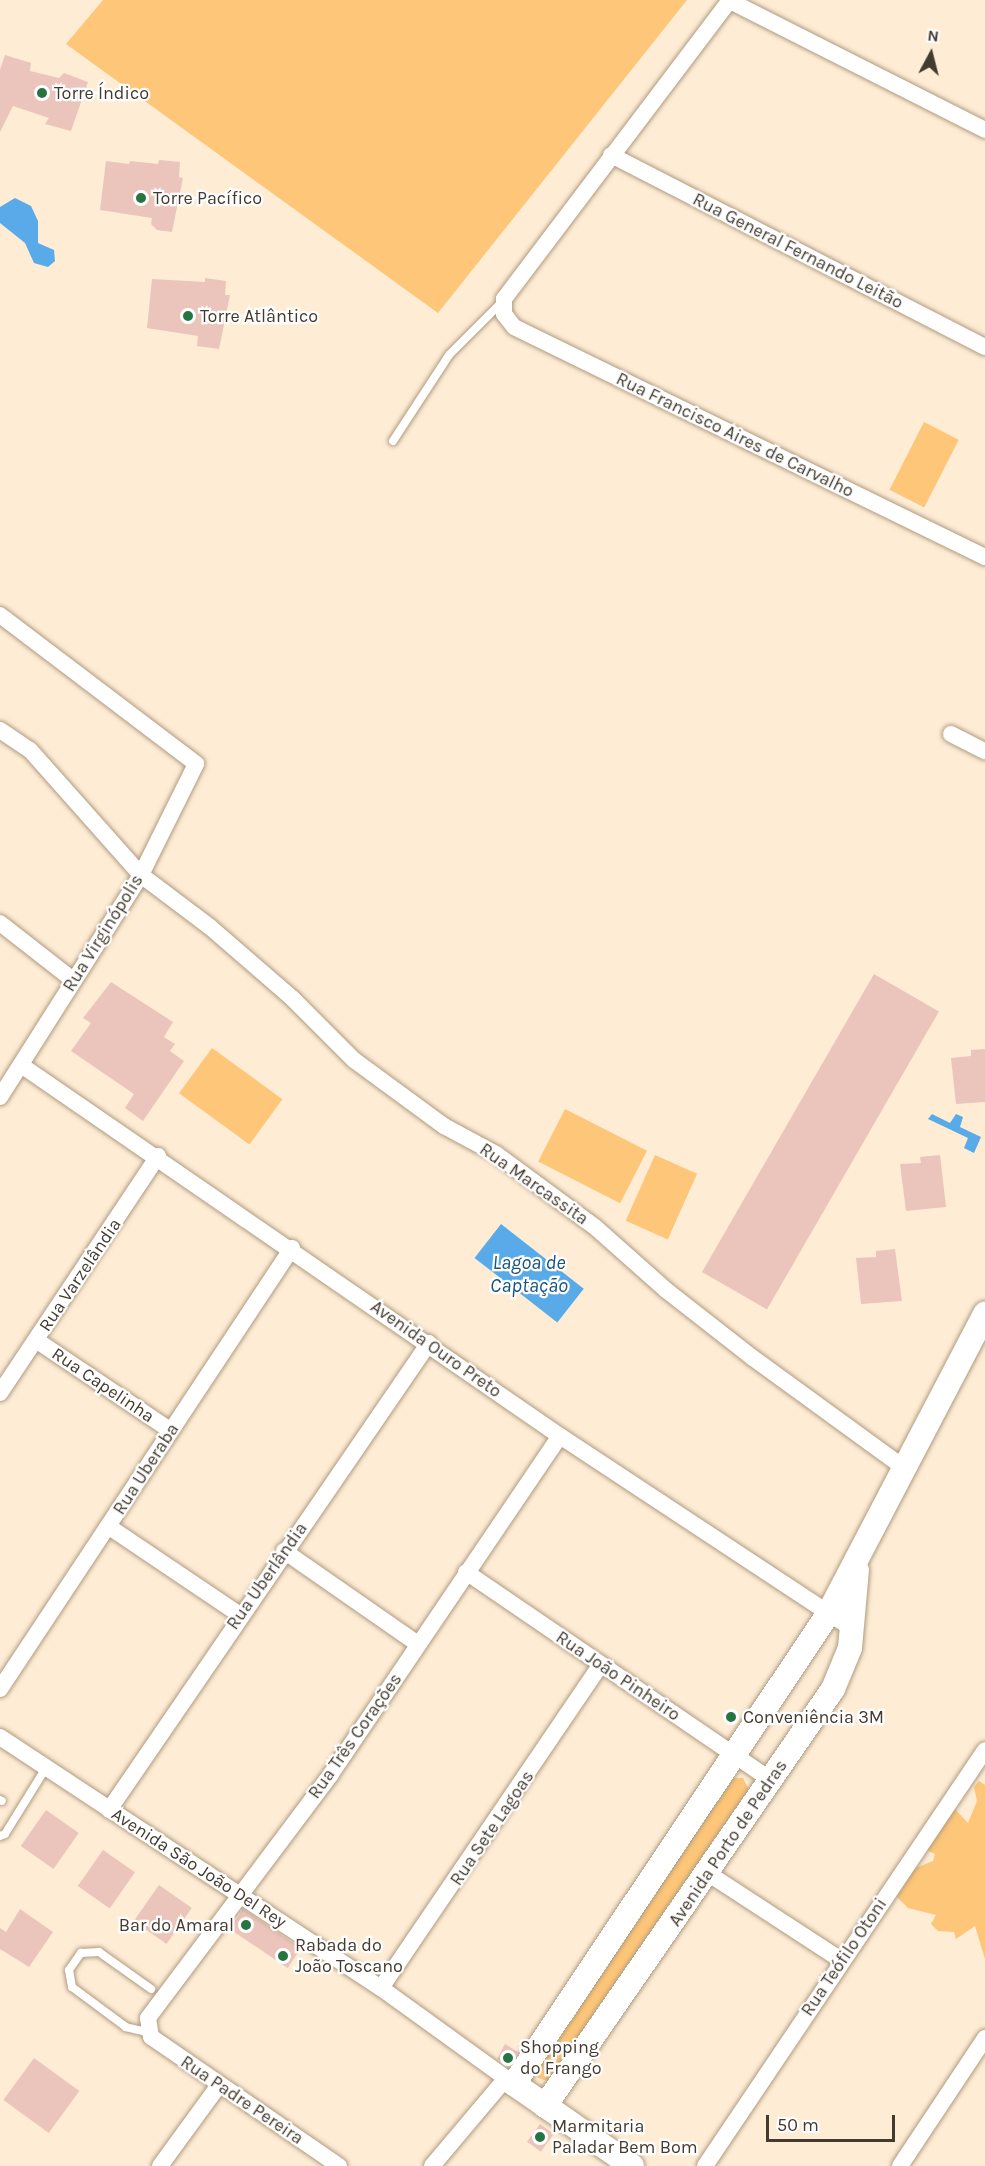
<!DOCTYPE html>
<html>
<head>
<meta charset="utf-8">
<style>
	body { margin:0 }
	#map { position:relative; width:985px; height:2166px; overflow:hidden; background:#feecd4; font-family:Karla,sans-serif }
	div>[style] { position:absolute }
	.green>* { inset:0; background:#fdc678; transform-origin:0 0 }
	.water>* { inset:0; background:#58aae8; transform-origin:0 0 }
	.building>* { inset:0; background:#ebc5bc; transform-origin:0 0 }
	.roads { filter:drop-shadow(0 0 2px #b09b80) drop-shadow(0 0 2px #b09b80) }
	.lane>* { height:8px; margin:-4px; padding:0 4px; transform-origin:4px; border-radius:4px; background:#fff }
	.street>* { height:16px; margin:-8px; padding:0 8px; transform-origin:8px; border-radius:8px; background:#fff }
	.secondary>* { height:24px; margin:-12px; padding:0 12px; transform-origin:12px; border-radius:12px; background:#fff }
	.dots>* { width:16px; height:16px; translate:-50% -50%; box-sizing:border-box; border:3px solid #fff; border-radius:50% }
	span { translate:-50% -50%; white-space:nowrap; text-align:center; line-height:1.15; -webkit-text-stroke:4.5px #fff; paint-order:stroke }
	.poi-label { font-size:18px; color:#443b30 }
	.left { translate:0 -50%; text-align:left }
	.right { translate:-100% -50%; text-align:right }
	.street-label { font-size:18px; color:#443b30 }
	.water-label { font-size:20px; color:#18547d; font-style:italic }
	.north { position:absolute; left:901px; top:24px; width:60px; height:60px; -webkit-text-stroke:4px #fff; paint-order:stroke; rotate:7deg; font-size:16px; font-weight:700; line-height:24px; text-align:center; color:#443b30 }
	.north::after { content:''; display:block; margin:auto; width:21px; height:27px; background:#443b30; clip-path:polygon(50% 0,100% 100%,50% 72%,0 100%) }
	.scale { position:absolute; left:766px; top:2115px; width:129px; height:27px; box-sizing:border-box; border:3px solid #443b30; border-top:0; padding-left:8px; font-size:18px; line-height:21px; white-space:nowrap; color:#443b30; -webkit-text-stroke:4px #fff; paint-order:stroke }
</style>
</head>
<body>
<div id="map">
	<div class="green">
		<div style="clip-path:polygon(103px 0,687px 0,438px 313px,66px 44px)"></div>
		<div style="left:924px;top:422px;width:39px;height:76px;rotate:27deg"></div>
		<div style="left:212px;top:1048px;width:87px;height:56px;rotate:36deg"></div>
		<div style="left:565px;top:1109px;width:92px;height:59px;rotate:27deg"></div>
		<div style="left:655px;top:1155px;width:46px;height:72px;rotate:24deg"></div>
		<div style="clip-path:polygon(732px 1778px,743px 1778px,750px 1792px,548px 2081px,538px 2078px,533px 2062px)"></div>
		<div style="clip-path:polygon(979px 1781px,985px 1785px,985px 1959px,975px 1926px,956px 1939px,954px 1932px,938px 1931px,931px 1924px,936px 1915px,908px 1908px,896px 1896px,913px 1869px,933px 1861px,935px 1854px,927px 1850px,953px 1807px,968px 1823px,977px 1801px,974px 1787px)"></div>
	</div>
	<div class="water">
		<div style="clip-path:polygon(15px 198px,31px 206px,38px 221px,38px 243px,54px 250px,55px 261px,48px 267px,34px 263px,25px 243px,0 223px,0 207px)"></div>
		<div style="clip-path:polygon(932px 1114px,950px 1123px,956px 1114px,963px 1117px,960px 1127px,981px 1137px,974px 1153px,964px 1148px,968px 1138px,928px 1119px)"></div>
		<div style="left:501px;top:1224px;width:105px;height:43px;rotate:38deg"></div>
	</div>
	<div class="building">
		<div style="clip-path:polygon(5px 55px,31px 63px,30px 71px,59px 78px,64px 73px,88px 82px,71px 131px,45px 124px,49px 118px,13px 106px,0 132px,0 70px)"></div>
		<div style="clip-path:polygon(159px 160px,180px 162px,179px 177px,183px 178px,172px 232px,157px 230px,151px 224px,152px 218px,100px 210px,106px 161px,129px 164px,130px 161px,158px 164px)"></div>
		<div style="clip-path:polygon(205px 278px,226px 281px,225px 295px,230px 295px,219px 349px,197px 346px,198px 336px,147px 328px,152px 279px,205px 282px)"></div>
		<div style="left:874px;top:974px;width:75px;height:344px;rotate:30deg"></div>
		<div style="clip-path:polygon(111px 982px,173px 1022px,164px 1037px,175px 1044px,170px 1051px,184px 1061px,143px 1121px,125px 1108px,134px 1094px,71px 1051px,91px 1023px,83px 1018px)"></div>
		<div style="clip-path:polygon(985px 1049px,985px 1102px,956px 1104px,951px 1058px,971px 1056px,971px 1050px)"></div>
		<div style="clip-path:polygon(940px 1155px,946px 1207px,906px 1211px,900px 1164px,921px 1163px,920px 1157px)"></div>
		<div style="clip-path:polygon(895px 1249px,902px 1301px,861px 1304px,856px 1258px,876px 1257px,876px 1251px)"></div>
		<div style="left:46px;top:1810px;width:40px;height:44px;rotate:35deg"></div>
		<div style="left:103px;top:1850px;width:39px;height:44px;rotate:35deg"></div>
		<div style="left:159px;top:1885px;width:40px;height:44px;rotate:35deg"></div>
		<div style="clip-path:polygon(20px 1909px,53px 1932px,29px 1967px,0 1949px,0 1928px,6px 1932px)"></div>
		<div style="left:243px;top:1909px;width:70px;height:24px;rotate:34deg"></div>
		<div style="clip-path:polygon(505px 2044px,518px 2052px,508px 2067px,497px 2059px)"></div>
		<div style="left:34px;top:2058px;width:56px;height:52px;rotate:36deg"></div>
		<div style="left:540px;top:2124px;width:17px;height:22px;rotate:36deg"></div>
	</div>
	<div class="roads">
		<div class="lane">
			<div style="left:393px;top:441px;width:103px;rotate:-56.9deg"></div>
			<div style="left:449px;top:355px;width:78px;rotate:-45deg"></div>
			<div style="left:0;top:1800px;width:2px;rotate:27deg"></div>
			<div style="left:0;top:1836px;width:5px;rotate:-22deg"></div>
			<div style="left:5px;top:1834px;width:78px;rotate:-58.2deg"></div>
			<div style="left:147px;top:2032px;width:22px;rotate:-167deg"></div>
			<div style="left:126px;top:2027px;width:67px;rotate:-143.5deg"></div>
			<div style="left:72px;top:1987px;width:17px;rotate:-100deg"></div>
			<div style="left:69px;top:1970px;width:21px;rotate:-55deg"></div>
			<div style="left:81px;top:1953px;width:18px;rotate:-3deg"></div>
			<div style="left:99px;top:1952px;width:64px;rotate:35.4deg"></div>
		</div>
		<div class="street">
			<div style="left:730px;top:0;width:375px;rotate:127.1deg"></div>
			<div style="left:504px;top:299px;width:15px;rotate:90deg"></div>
			<div style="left:504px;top:314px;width:16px;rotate:52deg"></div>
			<div style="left:514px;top:327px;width:524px;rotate:26.03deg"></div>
			<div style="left:730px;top:1px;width:286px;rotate:26.8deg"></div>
			<div style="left:611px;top:155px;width:420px;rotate:27.2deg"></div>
			<div style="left:0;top:615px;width:246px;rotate:37.2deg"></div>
			<div style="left:196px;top:764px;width:124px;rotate:116.4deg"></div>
			<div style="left:141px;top:875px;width:263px;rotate:122.4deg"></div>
			<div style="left:0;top:730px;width:36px;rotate:34deg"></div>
			<div style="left:30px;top:750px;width:167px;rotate:48.4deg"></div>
			<div style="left:141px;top:875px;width:86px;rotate:37deg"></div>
			<div style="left:210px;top:927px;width:110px;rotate:40.9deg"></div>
			<div style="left:293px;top:999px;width:86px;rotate:45deg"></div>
			<div style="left:354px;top:1060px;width:112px;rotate:36.3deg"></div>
			<div style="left:444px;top:1126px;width:59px;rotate:28.3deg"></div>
			<div style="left:496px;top:1154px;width:123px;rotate:36.4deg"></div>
			<div style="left:595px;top:1227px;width:95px;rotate:41.6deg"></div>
			<div style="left:666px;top:1290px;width:110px;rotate:38deg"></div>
			<div style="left:753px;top:1358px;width:185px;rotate:36deg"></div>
			<div style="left:951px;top:734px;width:38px;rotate:27deg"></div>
			<div style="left:0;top:923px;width:93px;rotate:38deg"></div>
			<div style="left:21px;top:1065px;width:654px;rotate:34.54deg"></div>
			<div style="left:560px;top:1436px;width:351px;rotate:33.4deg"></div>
			<div style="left:36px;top:1340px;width:161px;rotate:33.9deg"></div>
			<div style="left:0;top:1393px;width:285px;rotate:-56.3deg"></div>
			<div style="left:108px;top:1526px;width:159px;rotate:34deg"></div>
			<div style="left:284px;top:1551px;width:163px;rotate:34.8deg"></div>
			<div style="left:466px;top:1572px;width:368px;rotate:34.3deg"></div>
			<div style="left:0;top:1689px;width:529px;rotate:-56.49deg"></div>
			<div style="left:0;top:1737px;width:456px;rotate:33.4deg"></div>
			<div style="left:381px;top:1988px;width:164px;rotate:35.8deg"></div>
			<div style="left:109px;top:1810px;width:566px;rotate:-55.58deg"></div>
			<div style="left:709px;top:1874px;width:158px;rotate:33.1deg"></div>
			<div style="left:381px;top:1988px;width:389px;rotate:-55.8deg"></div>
			<div style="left:160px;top:2166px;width:100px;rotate:-53.9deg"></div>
			<div style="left:339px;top:2166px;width:228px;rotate:-145.5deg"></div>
			<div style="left:151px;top:2037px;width:19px;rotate:-99deg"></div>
			<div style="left:148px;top:2018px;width:305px;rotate:-53.1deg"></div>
			<div style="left:331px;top:1774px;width:408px;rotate:-55.9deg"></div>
			<div style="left:432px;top:2166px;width:115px;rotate:-49.9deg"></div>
			<div style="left:705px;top:2166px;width:501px;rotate:-56.06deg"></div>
			<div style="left:900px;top:2166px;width:154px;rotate:-56.4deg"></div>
		</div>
		<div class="secondary">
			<div style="left:545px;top:2106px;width:507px;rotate:-55.37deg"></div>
			<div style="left:833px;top:1689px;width:44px;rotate:-67.5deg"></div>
			<div style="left:850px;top:1648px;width:78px;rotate:-84.9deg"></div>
			<div style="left:632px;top:2166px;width:144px;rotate:-145.2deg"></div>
			<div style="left:514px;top:2084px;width:565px;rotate:-56.25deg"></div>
			<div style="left:828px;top:1614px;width:339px;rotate:-62.4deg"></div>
		</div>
	</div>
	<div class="dots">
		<div style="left:42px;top:93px;background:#277443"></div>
		<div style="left:141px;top:198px;background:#277443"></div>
		<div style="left:188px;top:316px;background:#277443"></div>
		<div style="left:731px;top:1717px;background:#277443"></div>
		<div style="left:246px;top:1925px;background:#277443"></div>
		<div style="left:283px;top:1956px;background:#277443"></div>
		<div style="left:508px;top:2058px;background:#277443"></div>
		<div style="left:540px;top:2137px;background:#277443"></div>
	</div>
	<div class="poi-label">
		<span class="left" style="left:54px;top:93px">Torre Índico</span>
		<span class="left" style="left:153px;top:198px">Torre Pacífico</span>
		<span class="left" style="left:200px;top:316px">Torre Atlântico</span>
		<span class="left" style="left:743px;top:1717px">Conveniência 3M</span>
		<span class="right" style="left:234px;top:1925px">Bar do Amaral</span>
		<span class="left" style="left:295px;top:1956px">Rabada do<br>João Toscano</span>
		<span class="left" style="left:520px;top:2058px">Shopping<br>do Frango</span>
		<span class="left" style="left:552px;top:2137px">Marmitaria<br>Paladar Bem Bom</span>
	</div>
	<div class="street-label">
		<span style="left:798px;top:251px;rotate:27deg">Rua General Fernando Leitão</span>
		<span style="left:735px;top:435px;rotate:26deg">Rua Francisco Aires de Carvalho</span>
		<span style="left:103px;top:933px;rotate:-58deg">Rua Virginópolis</span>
		<span style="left:534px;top:1184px;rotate:35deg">Rua Marcassita</span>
		<span style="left:80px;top:1275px;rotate:-56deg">Rua Varzelândia</span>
		<span style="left:436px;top:1349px;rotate:35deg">Avenida Ouro Preto</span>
		<span style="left:103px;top:1385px;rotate:34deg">Rua Capelinha</span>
		<span style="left:146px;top:1469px;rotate:-57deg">Rua Uberaba</span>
		<span style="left:267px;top:1576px;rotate:-55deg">Rua Uberlândia</span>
		<span style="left:618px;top:1676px;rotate:34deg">Rua João Pinheiro</span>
		<span style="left:355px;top:1736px;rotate:-55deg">Rua Três Corações</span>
		<span style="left:492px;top:1828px;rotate:-56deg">Rua Sete Lagoas</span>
		<span style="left:728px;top:1843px;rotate:-56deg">Avenida Porto de Pedras</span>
		<span style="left:199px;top:1868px;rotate:33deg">Avenida São João Del Rey</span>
		<span style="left:844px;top:1957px;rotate:-56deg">Rua Teófilo Otoni</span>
		<span style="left:242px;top:2100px;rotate:34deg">Rua Padre Pereira</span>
	</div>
	<div class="water-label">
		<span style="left:529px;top:1274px">Lagoa de<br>Captação</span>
	</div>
	<div class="north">N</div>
	<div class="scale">50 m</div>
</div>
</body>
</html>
